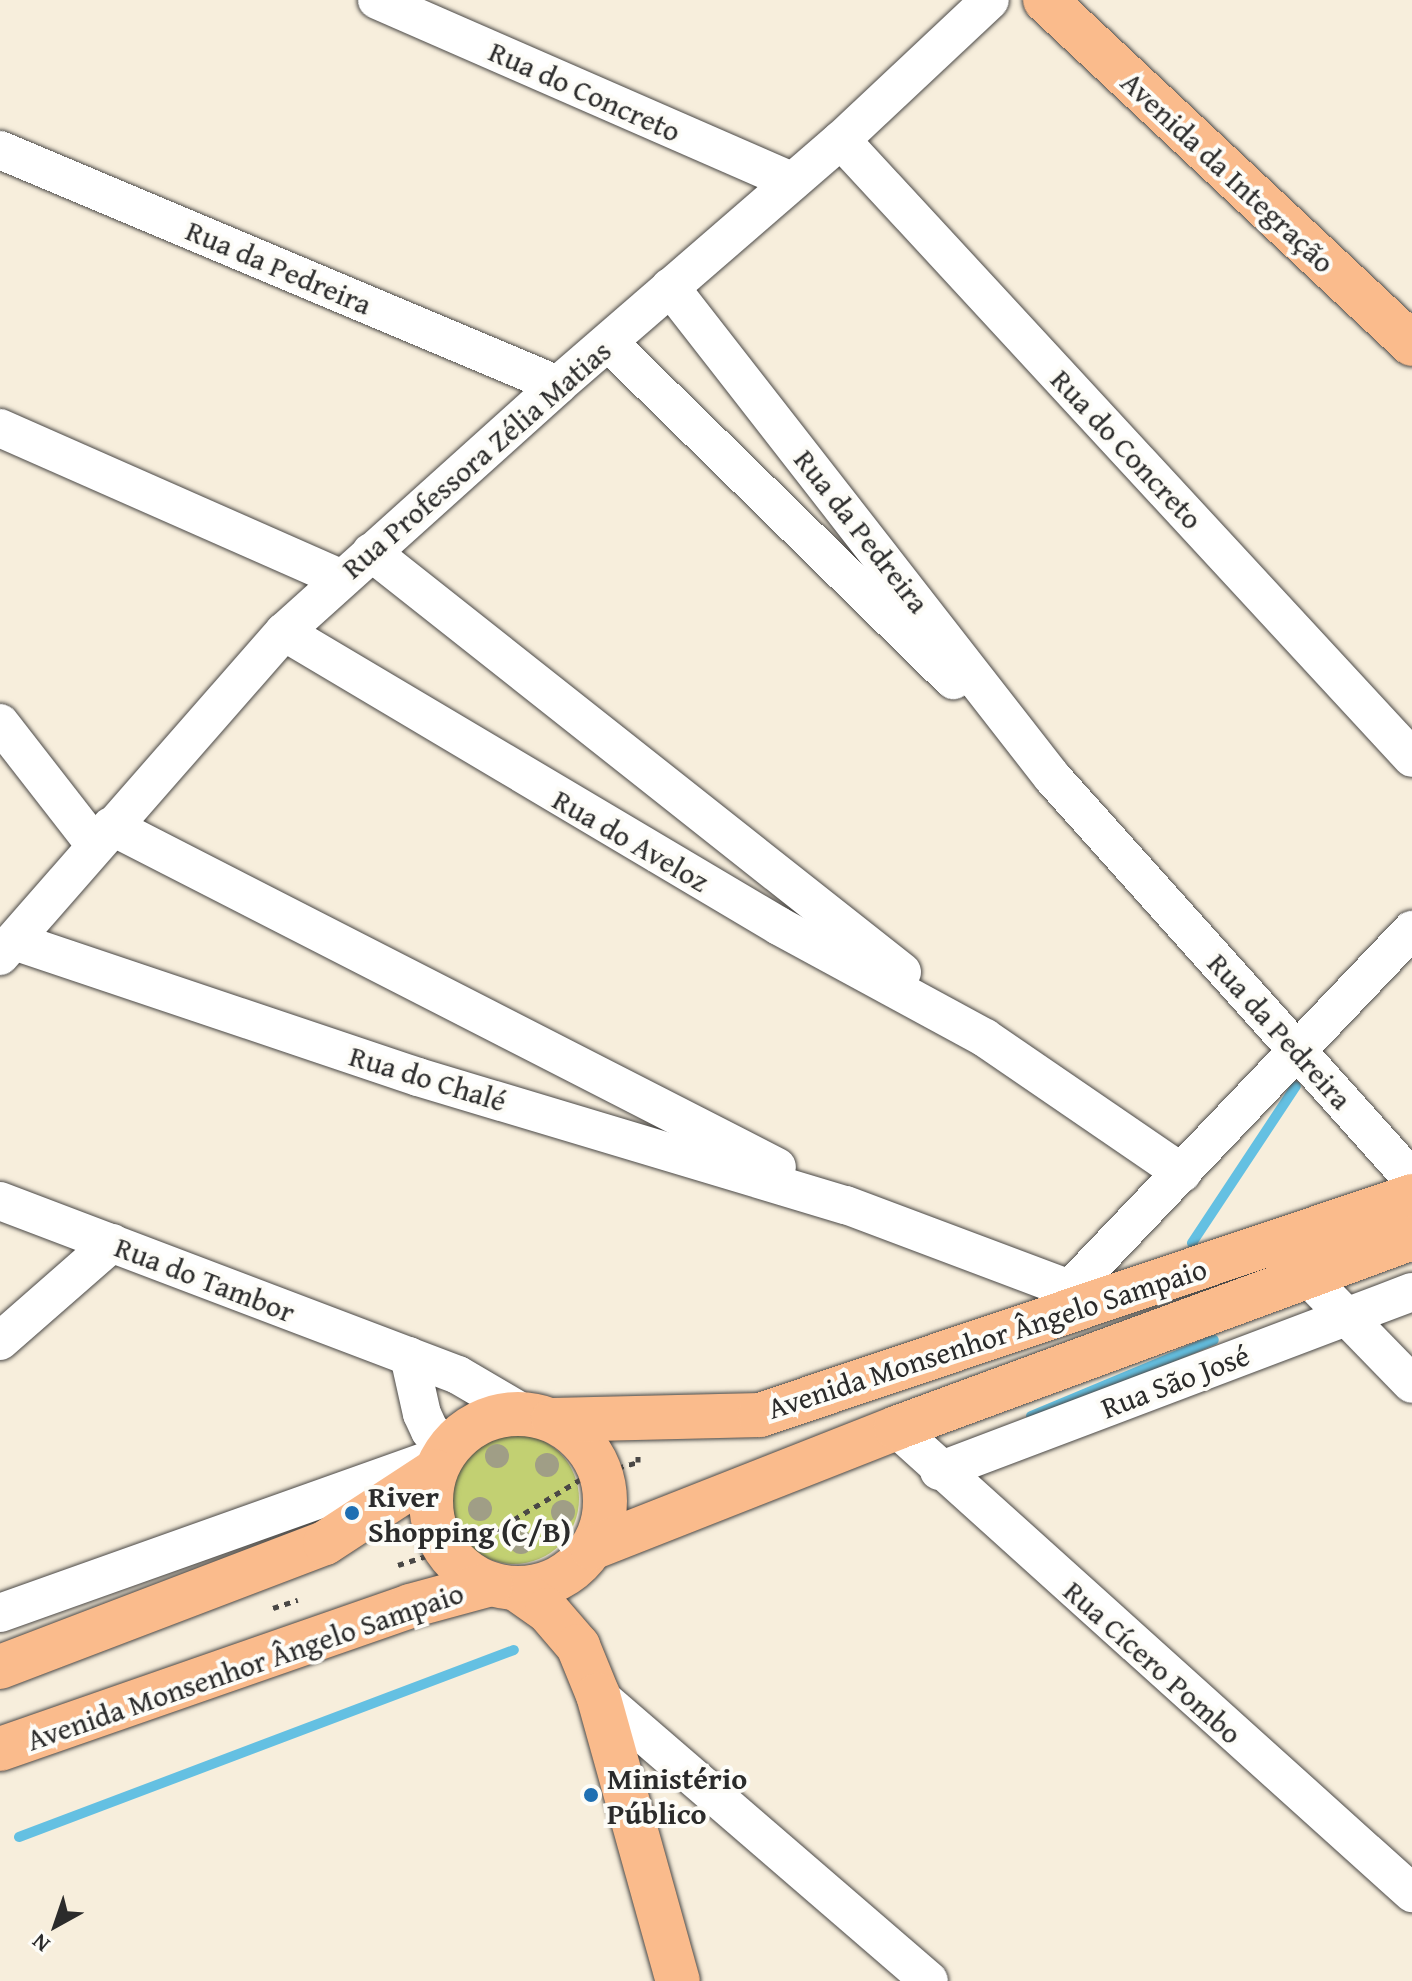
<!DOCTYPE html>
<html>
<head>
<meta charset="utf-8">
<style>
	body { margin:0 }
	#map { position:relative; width:1412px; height:1981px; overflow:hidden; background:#f7eedc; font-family:"Gentium Book Plus",serif }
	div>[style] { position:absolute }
	.green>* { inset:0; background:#c2d072 }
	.round { border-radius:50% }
	.stream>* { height:10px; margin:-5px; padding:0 5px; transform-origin:5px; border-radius:5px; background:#64c0e2 }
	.path>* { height:5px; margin-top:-2.5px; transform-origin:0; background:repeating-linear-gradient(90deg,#4a4846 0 6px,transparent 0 12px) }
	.roads { filter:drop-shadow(0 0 2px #4a4846) drop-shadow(0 0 2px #4a4846) }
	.minor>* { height:38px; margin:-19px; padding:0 19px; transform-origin:19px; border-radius:19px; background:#fff }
	.major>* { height:44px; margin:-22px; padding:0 22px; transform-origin:22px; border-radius:22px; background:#fabb8c }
	.major>.ring { margin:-22px; padding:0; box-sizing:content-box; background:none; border:44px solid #fabb8c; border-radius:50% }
	.trees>* { width:24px; height:24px; margin:-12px; border-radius:50%; background:#a09e86 }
	.dots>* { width:22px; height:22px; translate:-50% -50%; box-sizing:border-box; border:4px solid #fdfcf7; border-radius:50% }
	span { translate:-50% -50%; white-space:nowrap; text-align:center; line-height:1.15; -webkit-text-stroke:8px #fdfcf7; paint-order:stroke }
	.street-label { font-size:30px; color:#2b2b2b }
	.poi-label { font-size:30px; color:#2b2b2b; font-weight:700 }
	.left { translate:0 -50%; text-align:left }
	.north { position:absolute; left:16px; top:1885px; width:80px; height:80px; -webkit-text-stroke:6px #fdfcf7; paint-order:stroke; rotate:220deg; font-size:22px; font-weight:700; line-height:32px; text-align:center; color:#2b2b2b }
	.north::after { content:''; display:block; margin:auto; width:28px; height:36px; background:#2b2b2b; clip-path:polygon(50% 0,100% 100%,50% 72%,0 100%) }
</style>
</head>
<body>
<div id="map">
	<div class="green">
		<div class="round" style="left:449px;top:1434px;width:130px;height:130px"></div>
	</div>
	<div class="stream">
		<div style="left:1192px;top:1243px;width:188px;rotate:-56.5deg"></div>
		<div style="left:1031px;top:1416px;width:198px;rotate:-22.6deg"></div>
		<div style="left:19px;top:1837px;width:529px;rotate:-20.7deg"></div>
	</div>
	<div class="path">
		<div style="left:398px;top:1565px;width:89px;rotate:-17.6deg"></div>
		<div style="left:483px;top:1538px;width:117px;rotate:-31deg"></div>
		<div style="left:583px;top:1478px;width:57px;rotate:-16.2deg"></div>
		<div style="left:638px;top:1462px;width:7px;rotate:-90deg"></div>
		<div style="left:273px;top:1608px;width:26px;rotate:-18deg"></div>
	</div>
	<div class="roads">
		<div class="minor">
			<div style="left:377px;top:0;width:453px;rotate:23.6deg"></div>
			<div style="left:841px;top:140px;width:841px;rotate:47.26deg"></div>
			<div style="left:0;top:150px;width:605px;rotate:22.84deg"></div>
			<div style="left:670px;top:287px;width:621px;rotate:52.06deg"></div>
			<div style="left:1052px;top:777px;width:540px;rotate:48.15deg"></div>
			<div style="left:609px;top:343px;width:482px;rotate:44.4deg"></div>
			<div style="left:0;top:428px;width:372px;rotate:23.8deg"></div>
			<div style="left:371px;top:552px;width:677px;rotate:38.34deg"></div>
			<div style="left:284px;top:632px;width:576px;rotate:30.71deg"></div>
			<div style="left:779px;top:926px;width:234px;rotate:28.5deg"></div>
			<div style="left:985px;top:1038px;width:239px;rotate:34.4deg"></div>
			<div style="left:0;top:723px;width:155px;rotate:52.1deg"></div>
			<div style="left:111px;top:826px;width:748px;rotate:27.11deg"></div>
			<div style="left:14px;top:941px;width:426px;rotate:18.6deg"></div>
			<div style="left:418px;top:1077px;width:447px;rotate:16.7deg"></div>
			<div style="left:846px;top:1205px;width:239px;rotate:20.6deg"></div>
			<div style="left:1070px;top:1289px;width:25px;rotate:37deg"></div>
			<div style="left:0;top:956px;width:431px;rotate:-48.8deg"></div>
			<div style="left:284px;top:632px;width:369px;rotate:-42deg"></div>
			<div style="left:558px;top:385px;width:374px;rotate:-40.9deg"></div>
			<div style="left:841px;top:140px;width:204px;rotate:-43.2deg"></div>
			<div style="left:0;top:1201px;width:490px;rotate:20.8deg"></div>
			<div style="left:458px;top:1375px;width:75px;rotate:30.3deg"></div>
			<div style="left:1305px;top:1274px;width:153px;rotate:45.8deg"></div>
			<div style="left:1070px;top:1289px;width:496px;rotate:-46.4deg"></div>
			<div style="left:0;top:1341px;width:149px;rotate:-41.2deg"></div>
			<div style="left:409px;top:1356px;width:59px;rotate:77.4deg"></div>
			<div style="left:422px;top:1414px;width:19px;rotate:65deg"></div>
			<div style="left:430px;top:1431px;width:24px;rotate:38deg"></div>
			<div style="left:896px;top:1428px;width:695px;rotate:42.02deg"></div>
			<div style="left:939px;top:1471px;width:506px;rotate:-20.73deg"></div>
			<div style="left:0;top:1613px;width:465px;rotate:-19.6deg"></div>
			<div style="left:598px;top:1695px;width:437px;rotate:40.8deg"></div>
		</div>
		<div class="major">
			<div style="left:1045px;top:0;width:503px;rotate:43.15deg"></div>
			<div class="ring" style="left:431px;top:1414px;width:130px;height:130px"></div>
			<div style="left:553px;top:1420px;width:207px;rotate:-1.4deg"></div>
			<div style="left:760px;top:1415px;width:688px;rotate:-18.57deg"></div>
			<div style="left:592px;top:1548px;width:327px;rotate:-21.5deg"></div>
			<div style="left:896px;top:1428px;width:550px;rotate:-20.21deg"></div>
			<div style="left:515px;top:1588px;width:39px;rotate:35deg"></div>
			<div style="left:547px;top:1610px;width:48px;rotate:49.3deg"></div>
			<div style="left:578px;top:1646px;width:53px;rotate:67.8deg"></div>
			<div style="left:598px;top:1695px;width:297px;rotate:74.4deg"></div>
			<div style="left:0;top:1667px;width:348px;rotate:-20.9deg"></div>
			<div style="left:325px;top:1543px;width:131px;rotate:-33.2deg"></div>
			<div style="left:0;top:1749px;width:434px;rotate:-19.2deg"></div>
			<div style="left:410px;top:1606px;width:84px;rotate:-15.2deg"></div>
		</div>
	</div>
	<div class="trees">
		<div style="left:497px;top:1456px"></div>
		<div style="left:547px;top:1465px"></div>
		<div style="left:480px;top:1509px"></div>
		<div style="left:563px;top:1512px"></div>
		<div style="left:521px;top:1542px"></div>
	</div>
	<div class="dots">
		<div style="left:352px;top:1513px;background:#1f6fb2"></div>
		<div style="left:591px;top:1795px;background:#1f6fb2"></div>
	</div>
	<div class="street-label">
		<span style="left:585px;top:91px;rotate:24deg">Rua do Concreto</span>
		<span style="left:1228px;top:172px;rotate:43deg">Avenida da Integração</span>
		<span style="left:279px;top:267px;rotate:23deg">Rua da Pedreira</span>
		<span style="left:1127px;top:449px;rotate:47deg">Rua do Concreto</span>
		<span style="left:476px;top:459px;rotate:-41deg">Rua Professora Zélia Matias</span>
		<span style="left:862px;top:531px;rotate:52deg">Rua da Pedreira</span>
		<span style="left:631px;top:840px;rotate:30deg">Rua do Aveloz</span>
		<span style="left:1280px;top:1031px;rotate:48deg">Rua da Pedreira</span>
		<span style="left:428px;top:1078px;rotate:17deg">Rua do Chalé</span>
		<span style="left:205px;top:1279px;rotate:21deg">Rua do Tambor</span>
		<span style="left:987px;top:1338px;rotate:-18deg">Avenida Monsenhor Ângelo Sampaio</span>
		<span style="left:1175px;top:1381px;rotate:-21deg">Rua São José</span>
		<span style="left:1153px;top:1662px;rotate:42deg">Rua Cícero Pombo</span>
		<span style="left:245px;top:1666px;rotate:-19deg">Avenida Monsenhor Ângelo Sampaio</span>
	</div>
	<div class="poi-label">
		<span class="left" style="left:368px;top:1513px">River<br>Shopping (C/B)</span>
		<span class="left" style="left:607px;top:1795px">Ministério<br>Público</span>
	</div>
	<div class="north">N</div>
</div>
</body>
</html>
